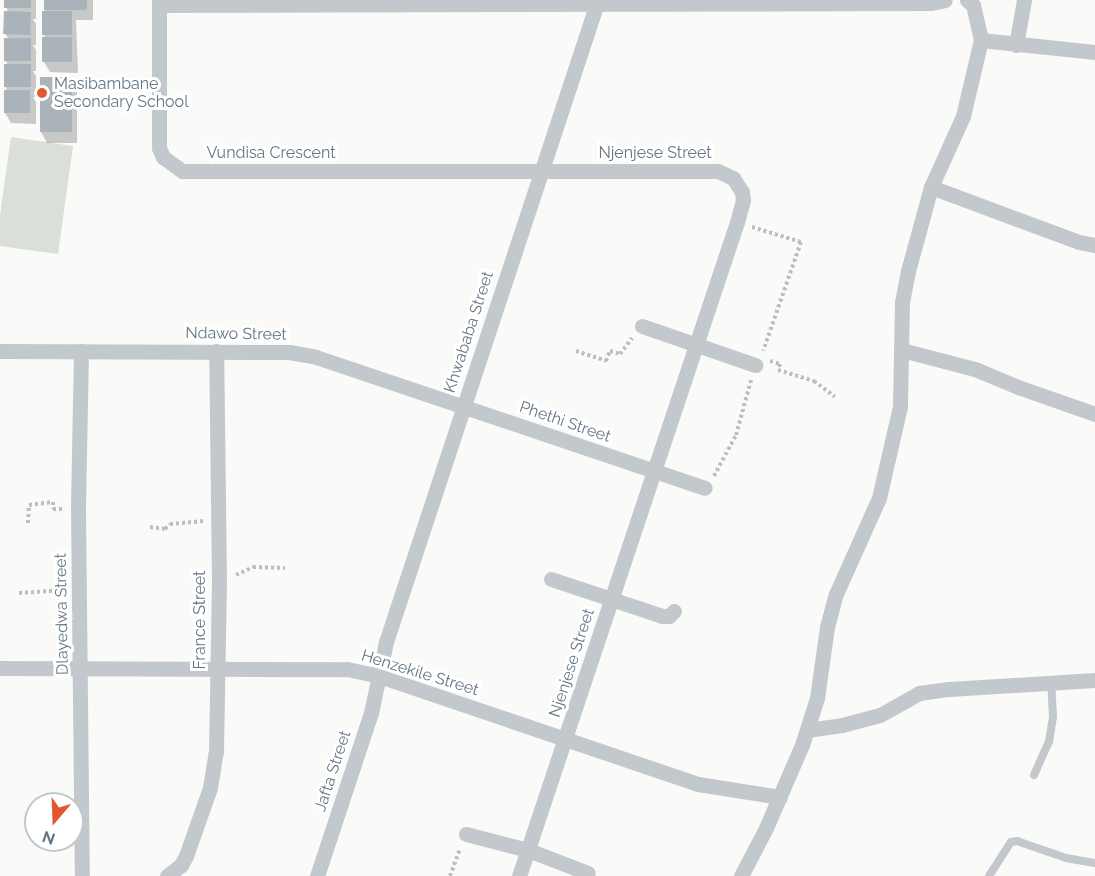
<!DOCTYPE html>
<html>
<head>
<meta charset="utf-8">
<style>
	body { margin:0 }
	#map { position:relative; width:1095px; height:876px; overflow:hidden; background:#fafaf8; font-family:Raleway,sans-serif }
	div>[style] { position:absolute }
	.green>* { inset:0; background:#dadfd7 }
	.shadow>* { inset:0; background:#0003 }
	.building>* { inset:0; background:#aab3b9; transform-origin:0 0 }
	.path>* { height:4px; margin-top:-2px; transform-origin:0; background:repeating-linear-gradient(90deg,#bbbfc2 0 3px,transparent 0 6px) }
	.service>* { height:8px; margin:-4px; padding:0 4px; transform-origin:4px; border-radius:4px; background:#c3c8cc }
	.minor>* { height:15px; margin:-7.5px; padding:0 7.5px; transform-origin:7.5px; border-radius:7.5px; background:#c3c8cc }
	.dots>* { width:16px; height:16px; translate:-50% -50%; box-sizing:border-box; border:3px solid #fff; border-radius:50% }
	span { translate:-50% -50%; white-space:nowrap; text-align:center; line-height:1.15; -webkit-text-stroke:6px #fff; paint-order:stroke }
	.poi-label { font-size:16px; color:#657683 }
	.left { translate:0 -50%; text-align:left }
	.street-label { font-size:16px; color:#657683 }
	.north { position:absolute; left:24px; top:792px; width:60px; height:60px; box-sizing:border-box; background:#fff; border:2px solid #c1c8cd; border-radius:50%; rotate:199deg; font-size:16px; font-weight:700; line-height:24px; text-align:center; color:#657683 }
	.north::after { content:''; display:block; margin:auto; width:21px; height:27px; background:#e4572e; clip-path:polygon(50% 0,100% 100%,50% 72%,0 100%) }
</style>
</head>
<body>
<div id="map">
	<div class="green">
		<div style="clip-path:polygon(11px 137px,73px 146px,58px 254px,0 246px,0 215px)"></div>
	</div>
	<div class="shadow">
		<div style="clip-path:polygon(5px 0,36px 0,36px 19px,33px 19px,36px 24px,36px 45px,33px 45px,36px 50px,36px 71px,33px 71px,36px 76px,36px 97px,33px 97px,36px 102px,36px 124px,11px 123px,5px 113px,8px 92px,5px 86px,8px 65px,5px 60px,9px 39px,5px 34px,8px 13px)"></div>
		<div style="clip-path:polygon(45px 0,93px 0,93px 20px,76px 20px,78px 73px,50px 72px,44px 62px)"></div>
		<div style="clip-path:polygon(71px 79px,77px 90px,77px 143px,47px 143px,41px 132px)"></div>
	</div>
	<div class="building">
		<div style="left:4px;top:0;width:27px;height:8px"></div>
		<div style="left:44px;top:0;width:43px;height:10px"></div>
		<div style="left:4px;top:11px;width:27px;height:23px;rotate:2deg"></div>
		<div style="left:42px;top:11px;width:30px;height:24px"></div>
		<div style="left:42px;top:37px;width:30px;height:25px"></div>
		<div style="left:4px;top:38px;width:27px;height:23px"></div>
		<div style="left:4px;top:64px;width:27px;height:23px"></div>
		<div style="left:40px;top:77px;width:32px;height:55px"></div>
		<div style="left:4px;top:90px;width:26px;height:23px"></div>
	</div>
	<div class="path">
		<div style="left:752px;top:227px;width:51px;rotate:17deg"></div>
		<div style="left:801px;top:242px;width:115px;rotate:109.2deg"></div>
		<div style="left:576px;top:351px;width:32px;rotate:18deg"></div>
		<div style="left:606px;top:361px;width:11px;rotate:-68deg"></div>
		<div style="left:610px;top:351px;width:10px;rotate:17deg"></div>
		<div style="left:620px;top:354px;width:20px;rotate:-53deg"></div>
		<div style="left:770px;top:361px;width:10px;rotate:17deg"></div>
		<div style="left:780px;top:364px;width:6px;rotate:108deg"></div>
		<div style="left:778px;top:370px;width:38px;rotate:17deg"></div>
		<div style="left:814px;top:381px;width:26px;rotate:37deg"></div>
		<div style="left:714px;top:476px;width:47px;rotate:-61.8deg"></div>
		<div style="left:736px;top:435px;width:57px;rotate:-74.7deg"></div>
		<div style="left:28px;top:523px;width:18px;rotate:-87deg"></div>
		<div style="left:29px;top:505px;width:24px;rotate:-7deg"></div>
		<div style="left:53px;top:502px;width:7px;rotate:90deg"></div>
		<div style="left:53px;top:509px;width:9px"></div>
		<div style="left:150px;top:527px;width:15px;rotate:8deg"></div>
		<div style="left:165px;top:529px;width:7px;rotate:-45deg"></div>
		<div style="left:170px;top:524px;width:34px;rotate:-5deg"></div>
		<div style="left:236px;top:575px;width:19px;rotate:-25deg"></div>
		<div style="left:253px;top:567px;width:32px;rotate:2deg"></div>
		<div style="left:19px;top:593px;width:45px;rotate:-3.8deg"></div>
		<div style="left:450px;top:876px;width:29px;rotate:-70deg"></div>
	</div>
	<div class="service">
		<div style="left:1034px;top:775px;width:36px;rotate:-66deg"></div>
		<div style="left:1049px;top:742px;width:25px;rotate:-81deg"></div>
		<div style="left:1053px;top:717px;width:35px;rotate:-93deg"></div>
		<div style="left:989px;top:876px;width:40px;rotate:-57.1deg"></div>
		<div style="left:1011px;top:842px;width:6px;rotate:-9deg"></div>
		<div style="left:1017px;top:841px;width:52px;rotate:19.1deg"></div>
		<div style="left:1066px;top:858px;width:29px;rotate:10deg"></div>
	</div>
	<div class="minor">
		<div style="left:159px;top:0;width:148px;rotate:90deg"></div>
		<div style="left:159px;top:148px;width:10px;rotate:66deg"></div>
		<div style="left:163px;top:157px;width:24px;rotate:36deg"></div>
		<div style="left:182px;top:171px;width:536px"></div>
		<div style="left:718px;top:171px;width:17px;rotate:25deg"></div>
		<div style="left:733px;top:178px;width:17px;rotate:57deg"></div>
		<div style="left:742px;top:192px;width:8px;rotate:83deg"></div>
		<div style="left:743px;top:200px;width:23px;rotate:105deg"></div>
		<div style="left:737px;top:222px;width:689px;rotate:108.43deg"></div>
		<div style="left:967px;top:0;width:8px;rotate:40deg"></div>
		<div style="left:973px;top:5px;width:36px;rotate:77deg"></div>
		<div style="left:981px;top:40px;width:115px;rotate:6deg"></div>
		<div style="left:159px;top:5px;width:772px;rotate:-0.15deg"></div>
		<div style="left:931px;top:3px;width:14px;rotate:-12deg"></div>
		<div style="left:1016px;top:45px;width:46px;rotate:-79.9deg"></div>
		<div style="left:931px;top:187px;width:158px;rotate:20.4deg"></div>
		<div style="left:1079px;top:242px;width:16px;rotate:11deg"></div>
		<div style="left:642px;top:326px;width:120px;rotate:19deg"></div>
		<div style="left:902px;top:350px;width:75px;rotate:14.6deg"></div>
		<div style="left:975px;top:369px;width:47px;rotate:22.7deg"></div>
		<div style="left:1018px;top:387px;width:82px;rotate:19.3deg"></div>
		<div style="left:0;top:351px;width:289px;rotate:0.2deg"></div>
		<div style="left:289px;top:352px;width:27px;rotate:10deg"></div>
		<div style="left:316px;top:357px;width:410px;rotate:18.6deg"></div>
		<div style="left:81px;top:351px;width:158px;rotate:91.1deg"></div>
		<div style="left:78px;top:509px;width:367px;rotate:89.4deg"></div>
		<div style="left:551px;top:579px;width:117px;rotate:18.4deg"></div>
		<div style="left:662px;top:616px;width:7px"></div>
		<div style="left:669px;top:616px;width:7px;rotate:-45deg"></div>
		<div style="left:0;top:668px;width:347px;rotate:0.2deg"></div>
		<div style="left:347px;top:669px;width:33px;rotate:12deg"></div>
		<div style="left:379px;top:676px;width:337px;rotate:18.7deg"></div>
		<div style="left:698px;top:784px;width:83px;rotate:9deg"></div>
		<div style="left:807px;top:730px;width:35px;rotate:-8deg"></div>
		<div style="left:842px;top:725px;width:39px;rotate:-15deg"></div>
		<div style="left:880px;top:715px;width:45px;rotate:-29.4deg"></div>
		<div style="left:919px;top:693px;width:30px;rotate:-8deg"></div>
		<div style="left:949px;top:689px;width:146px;rotate:-3.5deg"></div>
		<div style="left:466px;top:834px;width:64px;rotate:14.5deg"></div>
		<div style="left:528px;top:850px;width:64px;rotate:21deg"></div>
		<div style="left:167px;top:876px;width:18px;rotate:-38deg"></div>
		<div style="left:181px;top:865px;width:10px;rotate:-61deg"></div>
		<div style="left:186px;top:856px;width:72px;rotate:-70.6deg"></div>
		<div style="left:210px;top:788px;width:36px;rotate:-81deg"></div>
		<div style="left:216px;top:752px;width:169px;rotate:-89deg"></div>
		<div style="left:219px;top:583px;width:232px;rotate:-90.7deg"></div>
		<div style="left:317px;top:876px;width:172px;rotate:-71.7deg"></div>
		<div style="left:371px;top:713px;width:73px;rotate:-78.1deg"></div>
		<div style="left:386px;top:642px;width:676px;rotate:-71.73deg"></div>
		<div style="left:741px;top:876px;width:54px;rotate:-62.5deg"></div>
		<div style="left:766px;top:828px;width:90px;rotate:-66.6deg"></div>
		<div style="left:802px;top:745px;width:49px;rotate:-72.3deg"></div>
		<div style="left:817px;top:698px;width:72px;rotate:-82deg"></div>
		<div style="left:827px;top:627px;width:34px;rotate:-75deg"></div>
		<div style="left:836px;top:594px;width:105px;rotate:-65.9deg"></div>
		<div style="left:879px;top:498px;width:94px;rotate:-77.1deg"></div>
		<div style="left:900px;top:406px;width:104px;rotate:-88.9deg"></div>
		<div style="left:902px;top:302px;width:32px;rotate:-79deg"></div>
		<div style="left:908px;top:271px;width:87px;rotate:-74.7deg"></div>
		<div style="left:931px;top:187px;width:78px;rotate:-65.7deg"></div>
		<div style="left:963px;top:116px;width:78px;rotate:-76.7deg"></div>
	</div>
	<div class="dots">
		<div style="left:42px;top:93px;background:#e4572e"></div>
	</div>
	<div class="poi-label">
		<span class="left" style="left:54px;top:93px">Masibambane<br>Secondary School</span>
	</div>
	<div class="street-label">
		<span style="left:271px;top:153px">Vundisa Crescent</span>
		<span style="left:655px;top:153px">Njenjese Street</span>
		<span style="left:469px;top:332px;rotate:-72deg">Khwababa Street</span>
		<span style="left:236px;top:334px;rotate:1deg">Ndawo Street</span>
		<span style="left:565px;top:422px;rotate:19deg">Phethi Street</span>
		<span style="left:62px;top:614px;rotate:-91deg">Dlayedwa Street</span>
		<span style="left:200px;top:620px;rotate:-90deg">France Street</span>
		<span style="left:572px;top:663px;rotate:-72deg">Njenjese Street</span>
		<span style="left:420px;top:673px;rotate:17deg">Henzekile Street</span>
		<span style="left:333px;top:771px;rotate:-72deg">Jafta Street</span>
	</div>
	<div class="north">N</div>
</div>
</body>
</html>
